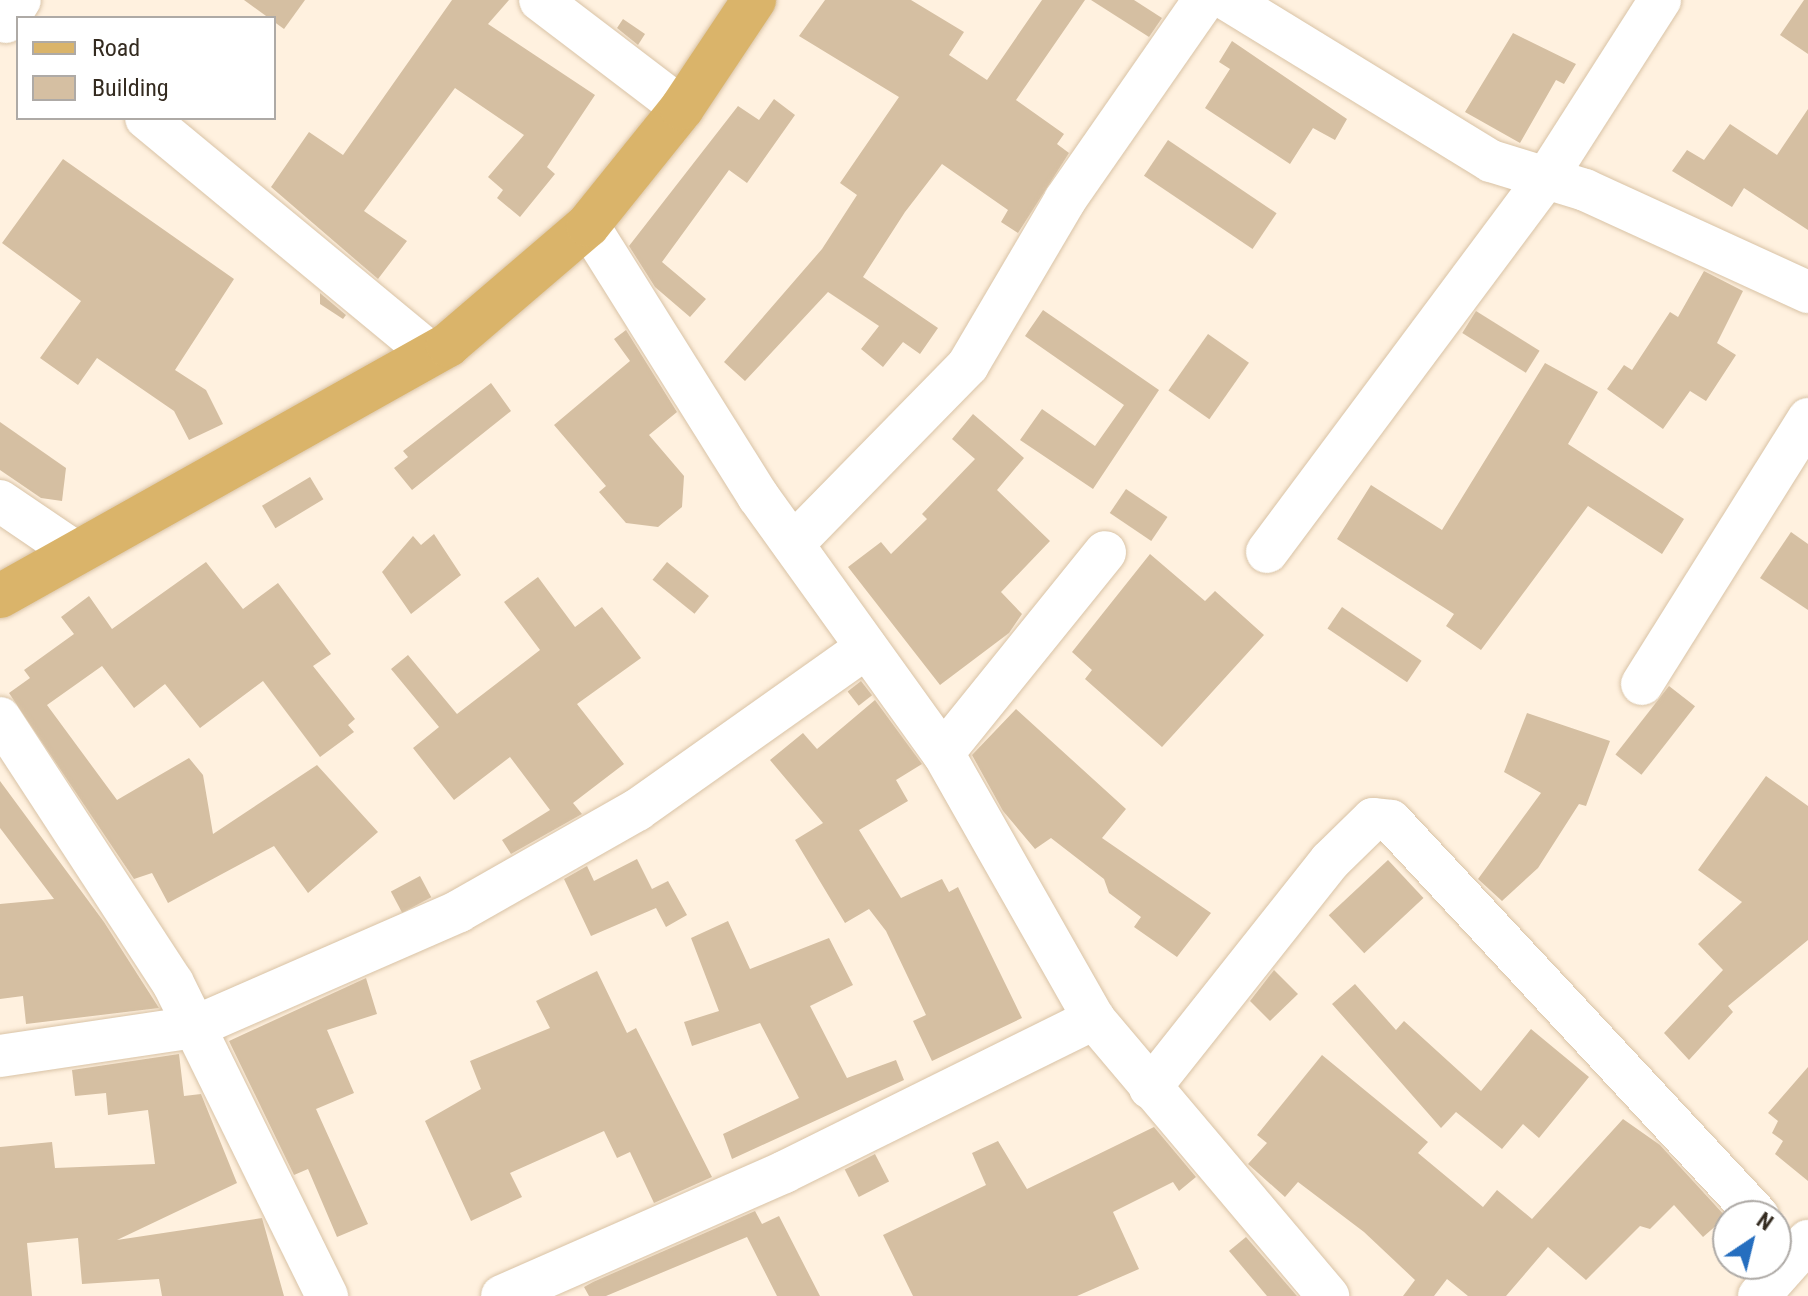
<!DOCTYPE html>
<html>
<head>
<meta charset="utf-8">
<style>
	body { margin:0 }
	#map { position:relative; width:1808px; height:1296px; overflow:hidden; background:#fff1df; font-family:"Roboto Condensed",sans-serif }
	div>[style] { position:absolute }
	.building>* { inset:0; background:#d5bfa2; transform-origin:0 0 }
	.roads { filter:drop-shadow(0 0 2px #d9c3a6) drop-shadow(0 0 2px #d9c3a6) }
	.minor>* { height:42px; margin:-21px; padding:0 21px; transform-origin:21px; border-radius:21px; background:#fff }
	.major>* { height:44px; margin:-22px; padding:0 22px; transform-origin:22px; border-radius:22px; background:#dab46a }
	span { translate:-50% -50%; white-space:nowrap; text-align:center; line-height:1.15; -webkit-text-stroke:6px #fff; paint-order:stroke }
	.legend { position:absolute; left:16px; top:16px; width:260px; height:104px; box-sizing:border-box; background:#fff; border:2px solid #aeaaa6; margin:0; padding:10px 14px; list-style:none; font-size:24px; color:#342b20 }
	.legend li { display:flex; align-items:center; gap:16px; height:40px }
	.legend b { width:40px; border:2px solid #aeaaa6 }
	.north { position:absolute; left:1712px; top:1200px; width:80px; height:80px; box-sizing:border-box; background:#fff; border:2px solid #aeaaa6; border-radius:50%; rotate:35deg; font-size:22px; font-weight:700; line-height:32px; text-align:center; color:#342b20 }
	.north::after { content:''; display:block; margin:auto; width:28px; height:36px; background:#256ebf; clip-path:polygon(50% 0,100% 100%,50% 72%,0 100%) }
</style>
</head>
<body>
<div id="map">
	<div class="building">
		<div style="clip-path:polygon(244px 0,305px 0,284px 29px)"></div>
		<div style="clip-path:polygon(452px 0,509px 0,488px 24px,595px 95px,547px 167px,555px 174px,520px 217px,497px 198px,503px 190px,488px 177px,524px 135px,455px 88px,364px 211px,407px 241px,378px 279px,271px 187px,309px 132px,343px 155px)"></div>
		<div style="clip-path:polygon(825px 0,911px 0,964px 32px,949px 55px,987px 80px,1042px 0,1085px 0,1016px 100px,1064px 134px,1057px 144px,1069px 153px,1018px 233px,1001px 222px,1008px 210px,942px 164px,905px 212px,863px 277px,938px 328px,920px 354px,903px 342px,883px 367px,861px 349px,879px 326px,828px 292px,745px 381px,724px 362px,822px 249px,857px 195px,840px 183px,899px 97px,799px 36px)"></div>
		<div style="clip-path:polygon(1091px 0,1134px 0,1162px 18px,1149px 37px)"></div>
		<div style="clip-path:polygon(1804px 0,1808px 0,1808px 54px,1780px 35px)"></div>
		<div style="clip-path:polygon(623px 19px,645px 34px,638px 45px,617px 28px)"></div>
		<div style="clip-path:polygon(1513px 33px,1576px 64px,1564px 84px,1556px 80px,1520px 143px,1465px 112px)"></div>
		<div style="clip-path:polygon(1232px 41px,1347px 119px,1335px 140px,1313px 128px,1290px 164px,1205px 108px,1230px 69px,1219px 62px)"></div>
		<div style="clip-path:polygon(774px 99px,795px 115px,747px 183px,729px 170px,662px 262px,706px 299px,690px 317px,655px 287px,629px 246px,738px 106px,759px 120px)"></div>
		<div style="clip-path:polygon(1808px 109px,1808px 230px,1744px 188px,1732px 207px,1672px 171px,1687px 150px,1704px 160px,1730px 124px,1777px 155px)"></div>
		<div style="left:1168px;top:140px;width:131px;height:43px;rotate:34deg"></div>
		<div style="clip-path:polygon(63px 159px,234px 279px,175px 370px,206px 390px,223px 424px,189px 440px,174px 411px,97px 358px,78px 385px,40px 358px,81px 301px,2px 243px)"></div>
		<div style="clip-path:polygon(1704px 271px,1743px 291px,1717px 343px,1736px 355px,1706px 401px,1690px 391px,1663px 429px,1607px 389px,1624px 365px,1632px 370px,1670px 312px,1678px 317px)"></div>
		<div style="clip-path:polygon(320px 293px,346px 315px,343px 319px,320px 304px)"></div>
		<div style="clip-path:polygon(1043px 310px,1159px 390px,1093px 489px,1020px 440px,1042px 409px,1095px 446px,1124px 405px,1025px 336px)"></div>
		<div style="left:1476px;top:311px;width:75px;height:26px;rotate:32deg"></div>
		<div style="clip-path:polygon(626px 330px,677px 412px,649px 435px,684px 476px,682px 507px,658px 527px,626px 523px,599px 492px,606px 486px,554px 425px,630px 361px,614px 339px)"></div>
		<div style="left:1208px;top:334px;width:50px;height:69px;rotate:35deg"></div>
		<div style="clip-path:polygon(1545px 363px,1598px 392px,1568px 444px,1684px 519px,1662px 554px,1588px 506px,1481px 650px,1446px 626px,1454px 614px,1337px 539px,1371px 485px,1442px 530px)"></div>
		<div style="clip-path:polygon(491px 383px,511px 411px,412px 490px,394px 468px,408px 457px,403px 451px)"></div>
		<div style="clip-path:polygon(973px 414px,1024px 458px,997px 490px,1050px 541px,1001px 592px,1022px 614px,1009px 633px,940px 685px,848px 567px,881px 542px,891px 554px,927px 519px,922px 514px,975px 459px,952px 439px)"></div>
		<div style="clip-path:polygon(0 422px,66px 468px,62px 501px,41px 498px,0 470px)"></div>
		<div style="left:310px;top:477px;width:26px;height:56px;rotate:59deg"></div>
		<div style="left:1126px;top:489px;width:50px;height:29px;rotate:34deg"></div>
		<div style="clip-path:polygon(1791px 532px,1808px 544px,1808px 610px,1760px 578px)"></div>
		<div style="clip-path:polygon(434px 534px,461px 575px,411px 614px,382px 572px,413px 536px,421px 545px)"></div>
		<div style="clip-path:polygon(1150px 554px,1205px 601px,1215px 591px,1264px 635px,1162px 747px,1085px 679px,1092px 670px,1072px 652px)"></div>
		<div style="clip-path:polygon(206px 562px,243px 609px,278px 583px,331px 654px,313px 666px,355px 719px,348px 725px,354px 732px,320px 757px,263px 681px,200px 728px,165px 684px,134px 708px,102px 666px,47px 705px,117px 800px,189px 758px,203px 775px,213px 834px,317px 765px,378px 832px,308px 893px,274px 846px,168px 903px,152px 873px,134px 879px,9px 693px,30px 678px,24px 670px,74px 634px,61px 617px,89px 596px,112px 629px)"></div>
		<div style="left:667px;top:562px;width:54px;height:23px;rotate:39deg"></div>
		<div style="clip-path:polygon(538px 577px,575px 627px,602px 607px,641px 658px,577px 704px,624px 764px,573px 803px,582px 814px,511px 854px,502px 840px,550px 810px,510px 757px,454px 800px,413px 748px,439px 727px,391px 669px,408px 655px,457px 714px,540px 650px,504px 602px)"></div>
		<div style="left:1342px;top:607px;width:96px;height:26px;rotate:34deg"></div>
		<div style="left:861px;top:681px;width:18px;height:17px;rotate:52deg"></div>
		<div style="left:1669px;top:686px;width:33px;height:87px;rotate:38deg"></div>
		<div style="clip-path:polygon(875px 700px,922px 764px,896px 780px,908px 801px,859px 830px,901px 898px,942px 879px,949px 892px,958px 887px,1022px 1018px,932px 1061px,913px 1021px,926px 1015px,886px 931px,869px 909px,845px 923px,795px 840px,823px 823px,770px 760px,803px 733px,817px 749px)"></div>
		<div style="clip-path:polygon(1016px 709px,1126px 809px,1102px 838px,1211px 913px,1177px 957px,1134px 927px,1141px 917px,1109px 893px,1104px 879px,1051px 838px,1035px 849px,1003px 811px,972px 755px)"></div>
		<div style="clip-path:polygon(1527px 713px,1610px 741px,1586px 806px,1579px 804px,1538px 868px,1502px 901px,1478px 879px,1541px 793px,1504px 772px)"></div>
		<div style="clip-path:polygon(1766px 776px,1808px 806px,1808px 940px,1728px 1006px,1733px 1012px,1689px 1060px,1664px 1033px,1723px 970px,1698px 944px,1742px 902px,1698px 870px)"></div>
		<div style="clip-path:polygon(0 781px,104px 922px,159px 1008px,26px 1024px,23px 996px,0 999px,0 904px,54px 899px,0 828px)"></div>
		<div style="clip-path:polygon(637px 859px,652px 889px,668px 881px,687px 915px,666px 927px,656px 908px,591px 936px,564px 879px,587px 866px,594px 881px)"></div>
		<div style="left:1388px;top:860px;width:52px;height:81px;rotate:47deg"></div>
		<div style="left:420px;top:876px;width:24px;height:33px;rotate:62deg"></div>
		<div style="clip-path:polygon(728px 921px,750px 969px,829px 938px,853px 985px,810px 1006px,847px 1078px,896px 1060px,904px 1080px,732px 1159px,723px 1134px,799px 1098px,760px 1023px,692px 1046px,684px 1022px,719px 1011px,691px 938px)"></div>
		<div style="clip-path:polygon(1274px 970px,1298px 994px,1270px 1021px,1250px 1001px)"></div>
		<div style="clip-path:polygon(597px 971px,627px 1033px,636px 1028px,712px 1177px,654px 1203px,630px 1152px,617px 1158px,604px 1131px,510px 1173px,522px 1197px,471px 1221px,425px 1121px,481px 1089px,470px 1061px,550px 1028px,536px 1001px)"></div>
		<div style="clip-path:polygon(366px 978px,377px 1014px,327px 1030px,354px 1093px,316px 1109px,368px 1224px,337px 1237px,308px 1169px,294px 1175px,229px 1041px)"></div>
		<div style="clip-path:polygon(1355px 984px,1396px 1030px,1404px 1021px,1481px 1091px,1531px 1029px,1589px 1077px,1539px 1138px,1523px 1124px,1502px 1149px,1456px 1112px,1441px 1128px,1332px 1004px)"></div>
		<div style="clip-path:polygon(179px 1054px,184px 1096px,201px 1094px,237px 1183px,117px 1240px,262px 1218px,284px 1296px,162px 1296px,159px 1279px,82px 1284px,78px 1238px,27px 1243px,32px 1296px,0 1296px,0 1147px,52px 1142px,55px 1168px,155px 1164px,148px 1110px,108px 1115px,106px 1093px,75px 1096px,72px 1070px)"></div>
		<div style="clip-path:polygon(1322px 1055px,1428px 1142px,1418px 1153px,1483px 1207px,1497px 1190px,1532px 1219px,1623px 1119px,1660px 1145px,1726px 1217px,1703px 1237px,1674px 1205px,1650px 1229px,1640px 1226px,1586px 1280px,1548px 1247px,1506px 1296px,1468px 1296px,1447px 1279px,1434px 1296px,1403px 1296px,1415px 1280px,1364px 1232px,1298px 1182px,1285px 1197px,1248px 1164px,1267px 1143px,1257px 1135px)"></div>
		<div style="clip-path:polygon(1808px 1067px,1808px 1181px,1775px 1154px,1783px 1141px,1772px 1133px,1778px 1121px,1768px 1113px)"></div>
		<div style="clip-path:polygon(1154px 1127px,1196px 1177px,1179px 1191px,1173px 1182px,1113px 1212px,1139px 1269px,1077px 1296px,913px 1296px,883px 1235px,986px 1185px,972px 1153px,998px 1141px,1027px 1189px)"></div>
		<div style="left:875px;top:1154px;width:31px;height:34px;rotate:63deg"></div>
		<div style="clip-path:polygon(755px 1211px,762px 1224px,779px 1216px,820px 1296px,777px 1296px,747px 1237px,606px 1296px,589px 1296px,584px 1287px,593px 1282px)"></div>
		<div style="clip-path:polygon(1246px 1237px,1297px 1296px,1267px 1296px,1229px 1251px)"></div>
	</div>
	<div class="roads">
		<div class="minor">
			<div style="left:540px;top:0;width:178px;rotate:37.3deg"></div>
			<div style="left:1228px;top:0;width:308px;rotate:31.5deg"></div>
			<div style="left:1491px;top:161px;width:98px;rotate:17.1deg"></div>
			<div style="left:1585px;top:190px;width:245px;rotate:24.6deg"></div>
			<div style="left:6px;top:22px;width:26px;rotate:-58deg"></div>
			<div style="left:146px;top:118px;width:370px;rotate:39.6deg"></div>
			<div style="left:588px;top:225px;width:320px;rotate:57.9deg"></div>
			<div style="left:758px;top:496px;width:317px;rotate:54.3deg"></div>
			<div style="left:943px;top:753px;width:306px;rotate:60.4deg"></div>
			<div style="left:1094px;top:1019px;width:363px;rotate:49.8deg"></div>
			<div style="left:0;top:501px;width:91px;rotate:34.2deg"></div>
			<div style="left:793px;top:544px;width:250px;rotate:-45.6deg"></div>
			<div style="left:968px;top:365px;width:191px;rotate:-59.5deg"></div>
			<div style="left:1065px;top:200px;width:244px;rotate:-55.2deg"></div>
			<div style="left:1267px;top:552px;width:470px;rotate:-53.3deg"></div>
			<div style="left:1548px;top:175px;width:208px;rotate:-57.4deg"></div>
			<div style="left:1642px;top:684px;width:313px;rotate:-57.9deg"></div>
			<div style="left:0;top:718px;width:316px;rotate:56.9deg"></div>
			<div style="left:173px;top:983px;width:349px;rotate:63.8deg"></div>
			<div style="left:943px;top:753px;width:258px;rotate:-51.1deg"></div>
			<div style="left:0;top:1056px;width:196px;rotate:-8.5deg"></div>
			<div style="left:194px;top:1027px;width:289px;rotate:-23.6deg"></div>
			<div style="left:459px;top:911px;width:205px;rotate:-29.6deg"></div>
			<div style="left:637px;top:810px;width:281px;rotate:-35.3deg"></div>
			<div style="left:1150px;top:1088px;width:290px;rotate:-51.6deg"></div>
			<div style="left:1330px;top:861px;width:60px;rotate:-44.3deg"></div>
			<div style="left:1373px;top:819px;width:18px;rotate:6deg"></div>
			<div style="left:1391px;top:821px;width:539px;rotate:47.1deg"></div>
			<div style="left:502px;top:1296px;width:308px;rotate:-23.7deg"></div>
			<div style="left:784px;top:1172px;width:346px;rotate:-26.3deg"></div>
			<div style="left:1759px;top:1296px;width:74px;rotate:-48.3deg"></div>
		</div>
		<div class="major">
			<div style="left:0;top:596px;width:514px;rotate:-29.26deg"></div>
			<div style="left:448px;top:345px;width:184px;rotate:-40.6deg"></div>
			<div style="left:588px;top:225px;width:150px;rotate:-51.2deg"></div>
			<div style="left:682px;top:108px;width:130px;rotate:-56.3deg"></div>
		</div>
	</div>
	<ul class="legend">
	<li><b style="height:10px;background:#dab46a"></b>Road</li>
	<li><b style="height:22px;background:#d5bfa2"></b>Building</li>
	</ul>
	<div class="north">N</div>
</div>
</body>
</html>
